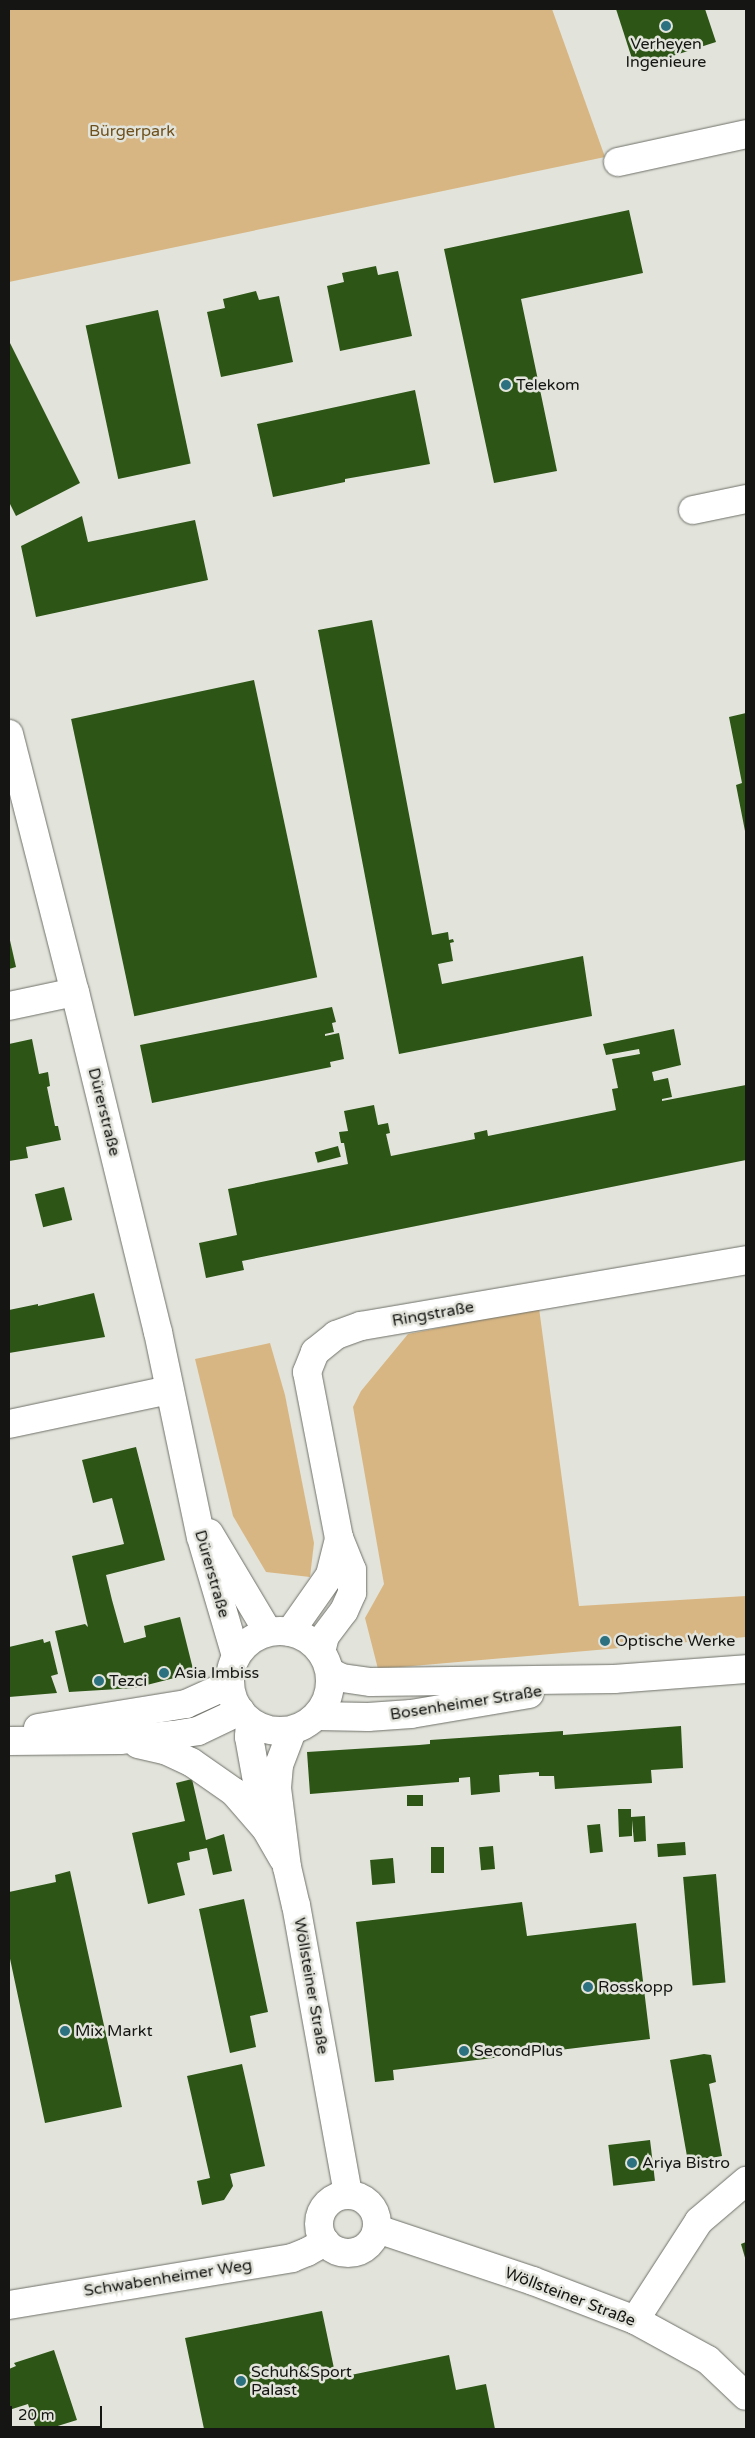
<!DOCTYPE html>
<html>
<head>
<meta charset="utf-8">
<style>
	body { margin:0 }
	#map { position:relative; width:755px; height:2438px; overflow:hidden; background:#e2e4db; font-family:"Varela Round",sans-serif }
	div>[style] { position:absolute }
	.green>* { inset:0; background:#d8b683 }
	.building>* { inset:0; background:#2d5516; transform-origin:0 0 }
	.roads { filter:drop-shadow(0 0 1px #6f7169) drop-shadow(0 0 1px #6f7169) }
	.minor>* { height:28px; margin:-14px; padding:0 14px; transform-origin:14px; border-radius:14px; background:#fff }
	.minor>.ring { margin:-14px; padding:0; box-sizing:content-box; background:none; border:28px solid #fff; border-radius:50% }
	.dots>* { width:14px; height:14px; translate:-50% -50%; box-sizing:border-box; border:2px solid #e2e4db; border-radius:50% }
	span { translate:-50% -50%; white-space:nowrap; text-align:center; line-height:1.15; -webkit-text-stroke:5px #e2e4db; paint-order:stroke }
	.poi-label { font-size:16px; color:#151613 }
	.left { translate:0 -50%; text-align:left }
	.park-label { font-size:16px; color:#6e501c }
	.street-label { font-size:16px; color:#151613 }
	.frame { position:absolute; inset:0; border:10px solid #151613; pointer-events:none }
	.scale { position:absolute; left:10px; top:2406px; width:92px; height:22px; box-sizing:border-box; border:2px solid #151613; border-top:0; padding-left:6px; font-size:15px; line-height:18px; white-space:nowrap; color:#151613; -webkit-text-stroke:4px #e2e4db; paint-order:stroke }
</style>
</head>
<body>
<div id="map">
	<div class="green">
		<div style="clip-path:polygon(9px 9px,552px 9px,605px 157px,9px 282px)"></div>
		<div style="clip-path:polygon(539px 1308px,579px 1606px,746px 1596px,746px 1637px,378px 1669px,365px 1618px,384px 1584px,353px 1407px,361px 1391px,408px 1334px)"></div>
		<div style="clip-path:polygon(270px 1343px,285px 1395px,314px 1543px,310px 1577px,266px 1572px,233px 1516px,195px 1359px)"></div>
	</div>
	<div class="building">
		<div style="clip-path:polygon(616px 9px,705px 9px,716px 42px,635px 68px)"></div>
		<div style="clip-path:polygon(629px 210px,643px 273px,521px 299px,557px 471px,494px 483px,444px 249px)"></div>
		<div style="clip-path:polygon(376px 266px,378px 275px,398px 271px,412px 336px,340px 351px,327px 286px,344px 282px,342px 273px)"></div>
		<div style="clip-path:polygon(256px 291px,259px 300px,279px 296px,293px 362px,221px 377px,207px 312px,225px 308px,223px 299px)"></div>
		<div style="left:158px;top:310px;width:157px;height:74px;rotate:78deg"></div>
		<div style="clip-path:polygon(9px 341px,80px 483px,16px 516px,9px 502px)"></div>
		<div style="clip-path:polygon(415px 390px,430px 464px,345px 479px,345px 482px,273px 497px,257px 424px)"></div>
		<div style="clip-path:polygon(82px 516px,88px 542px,195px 520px,208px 580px,36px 617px,21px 546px)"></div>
		<div style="clip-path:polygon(372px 620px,432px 935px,448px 932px,449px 940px,453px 939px,454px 942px,450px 943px,453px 961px,438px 964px,442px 984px,583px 956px,592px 1016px,399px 1054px,318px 630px)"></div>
		<div style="left:254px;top:680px;width:304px;height:187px;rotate:78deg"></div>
		<div style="clip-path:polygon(746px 713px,746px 831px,745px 831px,736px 785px,742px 783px,729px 717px)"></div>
		<div style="clip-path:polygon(9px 936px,16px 967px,9px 969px)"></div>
		<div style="clip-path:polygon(332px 1007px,336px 1022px,332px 1023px,334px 1032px,325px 1034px,325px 1036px,339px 1033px,344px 1059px,330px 1062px,331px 1067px,152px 1103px,140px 1045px)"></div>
		<div style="clip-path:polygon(674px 1029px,681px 1065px,652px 1072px,654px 1081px,668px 1078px,672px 1097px,662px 1099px,662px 1101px,746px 1085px,746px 1160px,242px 1261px,244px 1270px,206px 1278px,199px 1243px,237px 1235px,228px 1189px,348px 1164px,344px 1143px,341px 1143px,339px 1132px,348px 1131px,344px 1111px,374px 1105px,378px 1125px,388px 1123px,390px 1133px,386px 1134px,391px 1156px,475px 1139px,474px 1133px,487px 1130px,488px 1136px,616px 1110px,612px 1089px,618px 1088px,612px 1059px,640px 1054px,639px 1049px,606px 1055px,603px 1044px)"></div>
		<div style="clip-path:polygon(32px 1039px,39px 1074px,48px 1072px,50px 1086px,47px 1087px,55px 1126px,58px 1126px,61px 1140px,26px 1147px,28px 1158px,9px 1161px,9px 1044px)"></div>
		<div style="left:338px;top:1146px;width:11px;height:24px;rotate:75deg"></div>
		<div style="left:64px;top:1187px;width:34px;height:30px;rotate:76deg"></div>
		<div style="clip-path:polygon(94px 1293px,105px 1337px,9px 1353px,9px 1310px,38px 1304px,38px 1306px)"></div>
		<div style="clip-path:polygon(136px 1447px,165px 1560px,106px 1575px,112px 1600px,124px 1643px,146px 1637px,144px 1626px,180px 1617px,194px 1673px,135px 1688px,69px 1692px,55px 1631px,85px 1624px,88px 1627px,72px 1556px,124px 1544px,112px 1498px,93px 1503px,82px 1460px)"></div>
		<div style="clip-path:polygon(43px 1639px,44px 1643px,50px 1641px,58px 1674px,51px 1676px,57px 1693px,9px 1697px,9px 1647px)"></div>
		<div style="clip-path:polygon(681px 1726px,683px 1768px,651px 1770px,652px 1783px,555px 1789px,554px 1776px,539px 1776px,539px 1772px,499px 1775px,500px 1792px,471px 1795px,470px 1777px,459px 1778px,459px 1782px,310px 1794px,307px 1752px,419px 1745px,430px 1744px,430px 1740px,563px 1731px,563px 1735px)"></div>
		<div style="clip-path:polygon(192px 1779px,206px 1840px,224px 1834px,232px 1871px,213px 1875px,207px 1848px,189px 1852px,190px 1860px,177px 1863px,185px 1895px,148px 1904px,132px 1833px,185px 1821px,176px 1783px)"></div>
		<div style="left:423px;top:1795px;width:11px;height:16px;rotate:90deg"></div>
		<div style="clip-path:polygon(618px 1809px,631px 1809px,631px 1817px,645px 1816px,646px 1841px,634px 1842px,632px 1820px,632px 1836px,619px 1837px)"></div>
		<div style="left:600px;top:1824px;width:28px;height:13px;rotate:84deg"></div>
		<div style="left:685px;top:1842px;width:13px;height:28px;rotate:86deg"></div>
		<div style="left:493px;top:1846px;width:23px;height:14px;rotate:85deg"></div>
		<div style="left:431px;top:1847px;width:13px;height:26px"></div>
		<div style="left:393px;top:1858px;width:25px;height:23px;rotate:85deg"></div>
		<div style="clip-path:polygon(70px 1871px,122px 2107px,45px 2123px,9px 1954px,9px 1892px,56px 1882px,55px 1875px)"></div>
		<div style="left:716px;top:1874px;width:109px;height:33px;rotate:85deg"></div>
		<div style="clip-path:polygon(244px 1899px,268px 2012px,250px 2016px,256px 2047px,230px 2053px,199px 1909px)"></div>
		<div style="clip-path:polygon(522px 1902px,527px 1936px,636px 1923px,650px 2039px,393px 2070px,394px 2080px,375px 2082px,356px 1922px)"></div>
		<div style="clip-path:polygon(704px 2054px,711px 2055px,716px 2082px,709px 2084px,722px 2156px,688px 2162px,670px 2060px)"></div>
		<div style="clip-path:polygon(242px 2064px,265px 2166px,230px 2174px,233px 2186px,224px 2200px,202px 2205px,197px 2181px,210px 2178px,187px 2076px)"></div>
		<div style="left:650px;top:2140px;width:41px;height:42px;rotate:83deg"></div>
		<div style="clip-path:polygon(746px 2242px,746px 2261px,741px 2244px)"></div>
		<div style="clip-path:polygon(322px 2311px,336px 2378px,449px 2355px,456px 2390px,486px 2384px,495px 2429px,204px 2429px,185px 2338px)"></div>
		<div style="clip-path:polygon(54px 2350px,77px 2420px,48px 2429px,36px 2429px,28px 2404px,9px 2410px,9px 2369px,16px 2366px,14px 2363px)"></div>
	</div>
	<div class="roads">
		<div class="minor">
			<div style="left:618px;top:162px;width:131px;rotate:-12.3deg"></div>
			<div style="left:693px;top:510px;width:54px;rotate:-11.7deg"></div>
			<div style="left:9px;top:734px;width:266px;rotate:75.7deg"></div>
			<div style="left:75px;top:992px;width:350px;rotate:76.3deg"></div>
			<div style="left:158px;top:1332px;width:209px;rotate:78.2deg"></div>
			<div style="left:201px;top:1537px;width:124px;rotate:73.6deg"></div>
			<div style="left:9px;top:1006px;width:67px;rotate:-12deg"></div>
			<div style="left:9px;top:1424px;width:164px;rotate:-12deg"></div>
			<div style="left:209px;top:1533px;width:115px;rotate:59.2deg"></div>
			<div class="ring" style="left:230px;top:1631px;width:72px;height:72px"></div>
			<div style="left:290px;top:1632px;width:70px;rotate:-54.9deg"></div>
			<div style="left:330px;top:1575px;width:38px;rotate:-76deg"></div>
			<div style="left:321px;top:1652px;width:16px;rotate:-76deg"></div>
			<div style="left:325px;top:1636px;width:31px;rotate:-53deg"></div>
			<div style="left:344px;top:1611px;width:20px;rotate:-66deg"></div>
			<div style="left:352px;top:1593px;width:23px;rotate:-90deg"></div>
			<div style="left:352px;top:1570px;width:35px;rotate:-112deg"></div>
			<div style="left:339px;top:1538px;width:169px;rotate:-100.9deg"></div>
			<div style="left:307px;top:1372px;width:22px;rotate:-68deg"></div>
			<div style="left:315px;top:1352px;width:27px;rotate:-39deg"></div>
			<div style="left:336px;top:1335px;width:27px;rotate:-20deg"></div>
			<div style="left:361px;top:1326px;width:391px;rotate:-9.7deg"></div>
			<div style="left:330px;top:1672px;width:13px;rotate:27deg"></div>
			<div style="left:342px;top:1678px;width:29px;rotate:8deg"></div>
			<div style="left:371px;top:1682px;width:243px;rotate:-0.7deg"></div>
			<div style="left:614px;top:1679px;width:132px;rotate:-4.3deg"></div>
			<div style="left:318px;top:1716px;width:50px;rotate:1.1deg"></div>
			<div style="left:368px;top:1717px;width:43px;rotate:-4deg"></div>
			<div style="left:411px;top:1714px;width:120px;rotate:-9.6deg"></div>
			<div style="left:250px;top:1722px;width:15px;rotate:94deg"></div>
			<div style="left:249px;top:1737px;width:90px;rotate:79.8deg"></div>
			<div style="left:38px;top:1728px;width:150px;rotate:-9.2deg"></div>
			<div style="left:186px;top:1704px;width:48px;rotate:-24.4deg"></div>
			<div style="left:292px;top:1731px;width:36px;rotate:111deg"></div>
			<div style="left:279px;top:1765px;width:23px;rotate:95deg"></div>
			<div style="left:277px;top:1788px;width:80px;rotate:82.8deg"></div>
			<div style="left:287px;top:1867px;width:39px;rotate:77deg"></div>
			<div style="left:296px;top:1905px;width:294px;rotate:79.8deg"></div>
			<div style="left:9px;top:1741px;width:111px;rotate:-0.5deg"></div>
			<div style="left:120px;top:1740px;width:53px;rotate:-5.4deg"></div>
			<div style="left:173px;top:1735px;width:25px;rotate:-9deg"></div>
			<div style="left:198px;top:1731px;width:47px;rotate:-25.5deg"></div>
			<div style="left:138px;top:1744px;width:28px;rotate:13deg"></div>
			<div style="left:165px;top:1750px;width:29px;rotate:25deg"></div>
			<div style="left:191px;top:1762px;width:52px;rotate:34.9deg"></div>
			<div style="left:234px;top:1792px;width:49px;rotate:49.1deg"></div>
			<div style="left:266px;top:1829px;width:34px;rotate:60deg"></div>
			<div class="ring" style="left:319px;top:2195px;width:30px;height:30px"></div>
			<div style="left:377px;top:2229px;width:164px;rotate:18.4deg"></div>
			<div style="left:533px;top:2281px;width:109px;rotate:20.9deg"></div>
			<div style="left:635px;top:2320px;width:83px;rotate:28.7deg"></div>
			<div style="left:708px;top:2360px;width:52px;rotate:43.5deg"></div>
			<div style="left:9px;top:2305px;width:287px;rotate:-9.4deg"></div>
			<div style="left:292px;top:2258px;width:16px;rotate:-22deg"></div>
			<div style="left:307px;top:2252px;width:21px;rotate:-29deg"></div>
			<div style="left:635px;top:2320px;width:118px;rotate:-57.1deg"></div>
			<div style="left:699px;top:2221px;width:62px;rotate:-40.4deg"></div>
		</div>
	</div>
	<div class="dots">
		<div style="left:666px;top:26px;background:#2c7180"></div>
		<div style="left:506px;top:385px;background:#2c7180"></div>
		<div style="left:605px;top:1641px;background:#2c7180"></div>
		<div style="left:164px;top:1673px;background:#2c7180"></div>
		<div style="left:99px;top:1681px;background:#2c7180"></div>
		<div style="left:588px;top:1987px;background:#2c7180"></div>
		<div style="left:65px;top:2031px;background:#2c7180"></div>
		<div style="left:464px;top:2051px;background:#2c7180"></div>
		<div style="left:632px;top:2163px;background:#2c7180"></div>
		<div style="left:241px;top:2381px;background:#2c7180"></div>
	</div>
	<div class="poi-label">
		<span style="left:666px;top:53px">Verheyen<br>Ingenieure</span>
		<span class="left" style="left:516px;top:385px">Telekom</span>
		<span class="left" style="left:615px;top:1641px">Optische Werke</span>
		<span class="left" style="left:174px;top:1673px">Asia Imbiss</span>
		<span class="left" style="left:109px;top:1681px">Tezci</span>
		<span class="left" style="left:598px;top:1987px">Rosskopp</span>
		<span class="left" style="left:75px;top:2031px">Mix Markt</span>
		<span class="left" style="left:474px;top:2051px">SecondPlus</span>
		<span class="left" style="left:642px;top:2163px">Ariya Bistro</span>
		<span class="left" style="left:251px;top:2381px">Schuh&amp;Sport<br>Palast</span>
	</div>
	<div class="park-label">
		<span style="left:132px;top:131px">Bürgerpark</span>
	</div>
	<div class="street-label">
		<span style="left:104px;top:1112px;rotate:76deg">Dürerstraße</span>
		<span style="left:433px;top:1314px;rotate:-10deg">Ringstraße</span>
		<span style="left:212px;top:1574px;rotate:74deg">Dürerstraße</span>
		<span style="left:466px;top:1703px;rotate:-9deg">Bosenheimer Straße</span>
		<span style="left:311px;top:1986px;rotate:80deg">Wöllsteiner Straße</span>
		<span style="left:168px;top:2278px;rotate:-9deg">Schwabenheimer Weg</span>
		<span style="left:570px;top:2297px;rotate:21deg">Wöllsteiner Straße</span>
	</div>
	<div class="frame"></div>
	<div class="scale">20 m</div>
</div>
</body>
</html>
